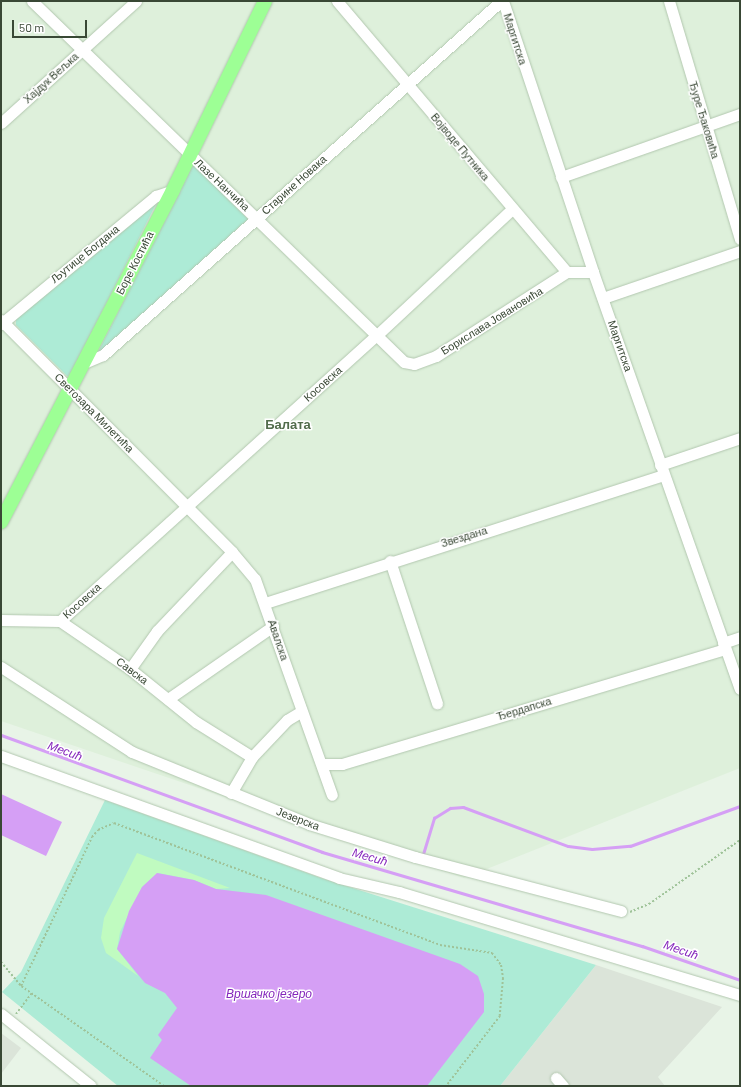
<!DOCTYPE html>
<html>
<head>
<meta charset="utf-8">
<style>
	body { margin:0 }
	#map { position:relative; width:741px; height:1087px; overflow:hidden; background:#e8f4e7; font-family:Barlow,sans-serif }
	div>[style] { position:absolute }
	.residential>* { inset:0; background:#def0db }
	.industrial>* { inset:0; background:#dbe4d9 }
	.green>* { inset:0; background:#adebd6 }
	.sand>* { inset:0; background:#c0fbc0 }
	.water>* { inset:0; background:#d59ff5 }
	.stream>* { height:3px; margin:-1.5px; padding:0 1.5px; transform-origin:1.5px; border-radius:1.5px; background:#d59ff5 }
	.path>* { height:2px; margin-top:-1px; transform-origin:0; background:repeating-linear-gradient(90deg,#9fc399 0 2px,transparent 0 4px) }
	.roads { filter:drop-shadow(0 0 1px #b2c7af) drop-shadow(0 0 1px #b2c7af) }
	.minor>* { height:11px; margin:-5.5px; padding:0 5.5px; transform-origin:5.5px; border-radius:5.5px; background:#fff }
	.major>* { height:14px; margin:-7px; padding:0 7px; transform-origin:7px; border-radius:7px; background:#9dff95 }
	span { translate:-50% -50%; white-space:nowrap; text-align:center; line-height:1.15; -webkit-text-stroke:3px #fff; paint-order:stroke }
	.street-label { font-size:11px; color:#394835 }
	.water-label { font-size:12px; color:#8527bc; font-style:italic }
	.quarter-label { font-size:13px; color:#526c4c; font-weight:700 }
	.frame { position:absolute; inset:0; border:2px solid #394835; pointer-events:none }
	.scale { position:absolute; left:12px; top:20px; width:75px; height:18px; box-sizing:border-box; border:2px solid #394835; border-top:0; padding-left:5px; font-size:12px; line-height:14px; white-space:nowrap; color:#394835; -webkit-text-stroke:3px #fff; paint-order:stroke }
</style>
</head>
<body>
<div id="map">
	<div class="residential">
		<div style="clip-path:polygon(1px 1px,740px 1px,740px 768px,464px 878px,1px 721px)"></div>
	</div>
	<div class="industrial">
		<div style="clip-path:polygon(596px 965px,722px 1007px,658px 1077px,665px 1086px,500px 1086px)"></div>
		<div style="clip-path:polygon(1px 1033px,21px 1048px,1px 1074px)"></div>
	</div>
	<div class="green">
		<div style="clip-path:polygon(193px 164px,248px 219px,102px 353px,98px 352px)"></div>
		<div style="clip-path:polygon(157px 202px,70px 376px,67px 376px,16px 325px,16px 319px)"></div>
		<div style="clip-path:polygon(105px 800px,321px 878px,596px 965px,500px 1086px,118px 1086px,2px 992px,21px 972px)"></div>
	</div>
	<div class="sand">
		<div style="clip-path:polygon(137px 853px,230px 888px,216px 889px,194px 880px,158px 873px,142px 887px,120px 932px,117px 949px,138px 976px,106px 953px,101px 938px,104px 918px)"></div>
	</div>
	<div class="water">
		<div style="clip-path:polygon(1px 794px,62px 822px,46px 856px,1px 835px)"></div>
		<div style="clip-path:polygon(157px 873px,194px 880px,216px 889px,266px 895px,460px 964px,478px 976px,484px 994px,484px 1012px,427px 1086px,191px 1086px,150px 1058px,162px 1040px,158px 1035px,177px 1008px,165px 993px,145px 983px,117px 949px,129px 911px,142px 887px)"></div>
	</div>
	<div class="stream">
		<div style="left:1px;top:735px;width:342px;rotate:20deg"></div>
		<div style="left:322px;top:852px;width:334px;rotate:16.4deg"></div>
		<div style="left:642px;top:946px;width:104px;rotate:19.1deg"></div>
		<div style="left:423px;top:854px;width:38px;rotate:-73deg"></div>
		<div style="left:434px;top:818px;width:19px;rotate:-32deg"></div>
		<div style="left:450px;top:808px;width:13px;rotate:-4deg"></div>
		<div style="left:463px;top:807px;width:112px;rotate:20.4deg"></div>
		<div style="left:568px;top:846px;width:24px;rotate:7deg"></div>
		<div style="left:592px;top:849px;width:38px;rotate:-5deg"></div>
		<div style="left:630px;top:846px;width:117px;rotate:-20deg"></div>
	</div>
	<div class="path">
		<div style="left:630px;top:912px;width:21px;rotate:-23deg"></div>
		<div style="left:649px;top:904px;width:111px;rotate:-35.1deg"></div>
		<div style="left:1px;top:962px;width:31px;rotate:50deg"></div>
		<div style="left:16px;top:1014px;width:26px;rotate:-53deg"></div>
		<div style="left:164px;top:1086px;width:174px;rotate:-145deg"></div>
		<div style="left:21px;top:986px;width:165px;rotate:-64.5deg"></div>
		<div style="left:92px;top:837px;width:9px;rotate:-49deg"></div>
		<div style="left:98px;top:830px;width:17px;rotate:-24deg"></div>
		<div style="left:114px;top:823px;width:348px;rotate:20.5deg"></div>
		<div style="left:440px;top:945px;width:53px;rotate:8.7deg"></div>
		<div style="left:492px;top:953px;width:15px;rotate:53deg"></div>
		<div style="left:501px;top:965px;width:13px;rotate:81deg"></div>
		<div style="left:503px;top:978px;width:38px;rotate:95deg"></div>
		<div style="left:500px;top:1016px;width:88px;rotate:127.6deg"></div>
	</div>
	<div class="roads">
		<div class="minor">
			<div style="left:32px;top:1px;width:518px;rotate:44.14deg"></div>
			<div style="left:404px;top:362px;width:10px;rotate:11deg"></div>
			<div style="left:414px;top:364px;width:23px;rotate:-20deg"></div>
			<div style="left:436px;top:356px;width:156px;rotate:-32.7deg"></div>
			<div style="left:337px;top:1px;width:355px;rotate:49.7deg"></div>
			<div style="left:567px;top:272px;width:26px"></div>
			<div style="left:503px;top:1px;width:286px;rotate:71.6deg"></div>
			<div style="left:593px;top:272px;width:442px;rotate:70.6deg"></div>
			<div style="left:669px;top:1px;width:248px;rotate:73.4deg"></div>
			<div style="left:1px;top:123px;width:182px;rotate:-42.1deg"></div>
			<div style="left:561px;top:177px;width:190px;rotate:-19.4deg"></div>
			<div style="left:603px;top:298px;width:145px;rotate:-18.9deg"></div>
			<div style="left:1px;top:320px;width:327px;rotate:45.1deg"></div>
			<div style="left:232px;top:552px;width:35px;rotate:50deg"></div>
			<div style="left:255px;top:579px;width:229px;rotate:70.4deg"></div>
			<div style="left:1px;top:324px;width:201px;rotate:-39.6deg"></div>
			<div style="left:156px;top:196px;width:18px;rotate:-19deg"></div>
			<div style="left:84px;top:363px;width:21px;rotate:-23deg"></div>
			<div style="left:103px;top:355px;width:533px;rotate:-41.65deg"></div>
			<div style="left:660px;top:465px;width:84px;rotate:-18.6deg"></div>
			<div style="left:390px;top:561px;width:150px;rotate:71.7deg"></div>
			<div style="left:265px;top:603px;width:418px;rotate:-17.8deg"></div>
			<div style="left:1px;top:620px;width:59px;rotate:1deg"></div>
			<div style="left:60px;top:621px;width:85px;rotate:34.4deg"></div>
			<div style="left:130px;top:669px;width:85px;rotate:38.8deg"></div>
			<div style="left:196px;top:722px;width:66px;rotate:32deg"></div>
			<div style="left:60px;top:621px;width:427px;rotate:-42.1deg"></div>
			<div style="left:377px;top:335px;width:185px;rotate:-43deg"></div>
			<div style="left:723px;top:643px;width:18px;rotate:-19deg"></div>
			<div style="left:1px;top:667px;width:156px;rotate:33deg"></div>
			<div style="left:132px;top:752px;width:191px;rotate:22.1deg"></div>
			<div style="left:309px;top:824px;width:111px;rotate:17.3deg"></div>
			<div style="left:415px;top:857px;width:213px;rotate:14.7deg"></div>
			<div style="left:130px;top:669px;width:47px;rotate:-54.6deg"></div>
			<div style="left:157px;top:631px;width:109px;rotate:-46.5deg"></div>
			<div style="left:168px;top:699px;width:128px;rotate:-34.8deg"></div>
			<div style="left:1px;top:756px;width:359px;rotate:19.8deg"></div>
			<div style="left:339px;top:878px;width:62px;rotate:13.1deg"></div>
			<div style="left:399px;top:892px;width:356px;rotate:16.8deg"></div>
			<div style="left:322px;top:764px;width:20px"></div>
			<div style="left:342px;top:764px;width:400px;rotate:-16.7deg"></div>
			<div style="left:231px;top:793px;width:42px;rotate:-59.7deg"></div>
			<div style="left:252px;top:757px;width:51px;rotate:-46.6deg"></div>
			<div style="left:287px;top:720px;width:17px;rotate:-31deg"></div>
			<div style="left:1px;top:1014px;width:115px;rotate:38.7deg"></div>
			<div style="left:556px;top:1078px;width:11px;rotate:49deg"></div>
		</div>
		<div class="major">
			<div style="left:1px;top:522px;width:374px;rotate:-62.6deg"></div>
			<div style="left:173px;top:190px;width:210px;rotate:-64deg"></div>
		</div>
	</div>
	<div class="street-label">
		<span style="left:515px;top:39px;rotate:72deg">Маргитска</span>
		<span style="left:51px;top:78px;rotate:-42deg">Хајдук Вељка</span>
		<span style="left:704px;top:120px;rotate:73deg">Ђуре Ђаковића</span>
		<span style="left:460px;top:147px;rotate:50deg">Војводе Путника</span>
		<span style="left:222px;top:185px;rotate:43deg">Лазе Нанчића</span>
		<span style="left:294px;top:185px;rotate:-42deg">Старине Новака</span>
		<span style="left:85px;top:254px;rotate:-39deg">Љутице Богдана</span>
		<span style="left:135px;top:263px;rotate:-63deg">Боре Костића</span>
		<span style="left:492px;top:321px;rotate:-32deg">Борислава Јовановића</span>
		<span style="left:620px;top:346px;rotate:71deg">Маргитска</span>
		<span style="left:323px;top:384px;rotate:-42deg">Косовска</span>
		<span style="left:94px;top:413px;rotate:45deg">Светозара Милетића</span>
		<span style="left:464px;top:537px;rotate:-17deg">Звездана</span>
		<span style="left:82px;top:601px;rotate:-42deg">Косовска</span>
		<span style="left:278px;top:640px;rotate:71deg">Авалска</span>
		<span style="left:132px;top:671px;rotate:37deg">Савска</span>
		<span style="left:524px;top:709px;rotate:-17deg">Ђердапска</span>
		<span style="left:298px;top:819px;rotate:21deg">Језерска</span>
	</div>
	<div class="water-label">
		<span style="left:65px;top:751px;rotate:20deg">Месић</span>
		<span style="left:370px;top:857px;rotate:16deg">Месић</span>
		<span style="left:681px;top:950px;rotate:19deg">Месић</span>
		<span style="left:269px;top:994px">Вршачко језеро</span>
	</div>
	<div class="quarter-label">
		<span style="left:288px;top:424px">Балата</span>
	</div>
	<div class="frame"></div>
	<div class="scale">50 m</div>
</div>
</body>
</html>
